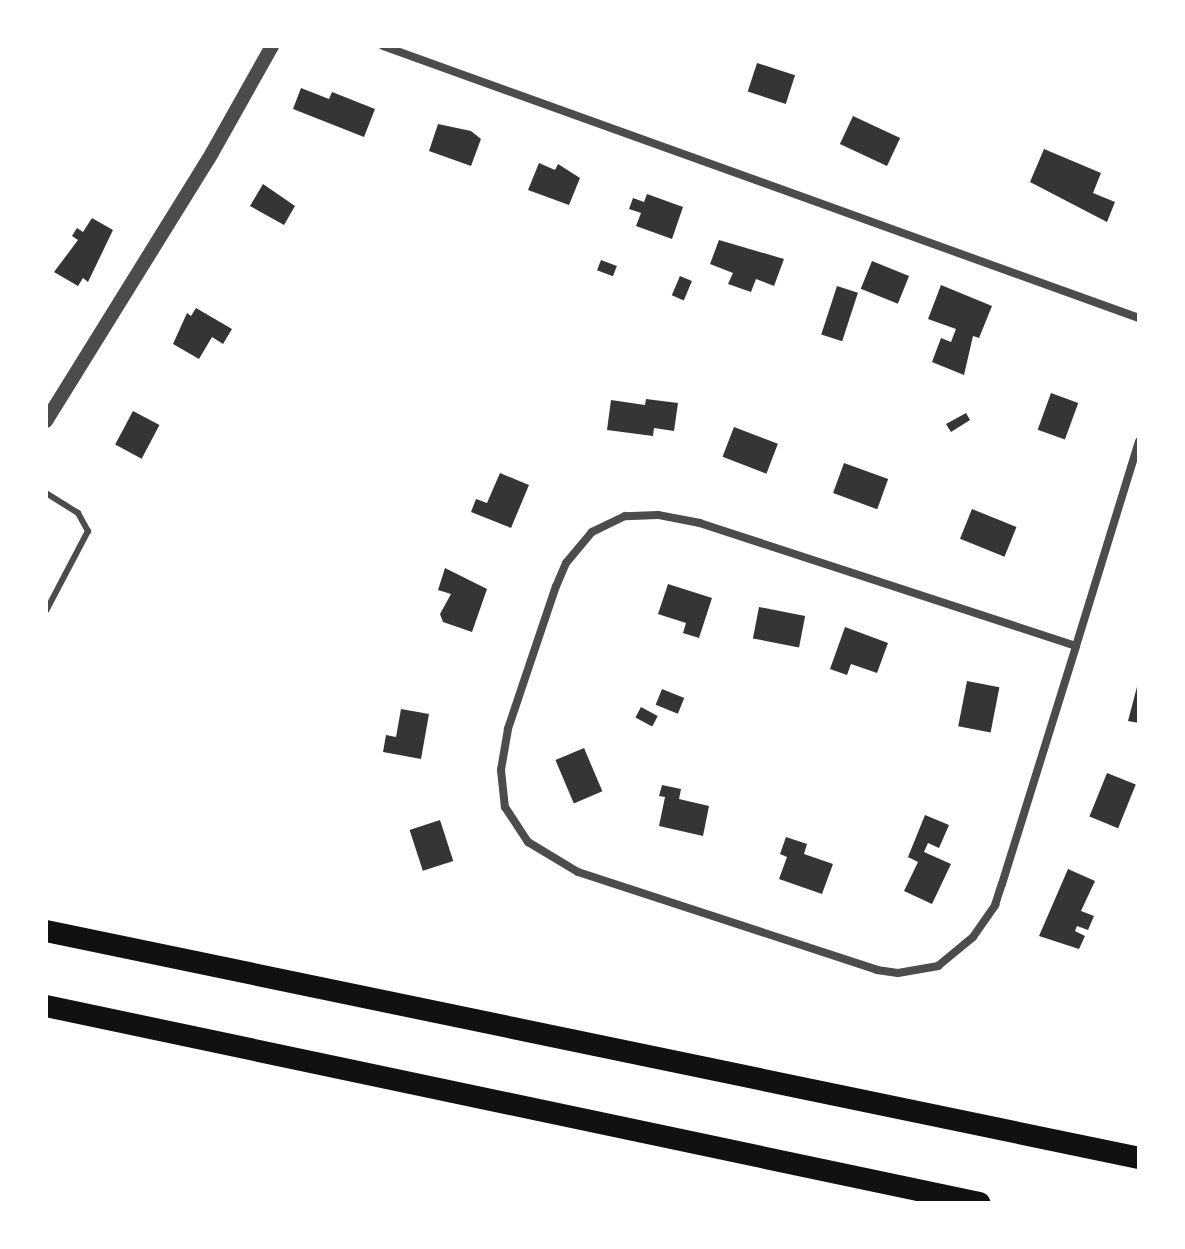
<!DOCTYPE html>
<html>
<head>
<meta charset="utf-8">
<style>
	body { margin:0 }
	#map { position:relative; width:1185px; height:1249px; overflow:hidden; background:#fff; font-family:"Exo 2",sans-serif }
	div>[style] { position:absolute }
	.building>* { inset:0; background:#353535; transform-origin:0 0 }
	.service>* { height:6px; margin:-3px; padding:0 3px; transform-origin:3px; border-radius:3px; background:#4c4c4c }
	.minor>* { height:8px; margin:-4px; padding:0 4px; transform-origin:4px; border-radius:4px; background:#4c4c4c }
	.tertiary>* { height:14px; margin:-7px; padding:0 7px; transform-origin:7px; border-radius:7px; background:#4c4c4c }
	.trunk>* { height:22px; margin:-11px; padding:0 11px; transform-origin:11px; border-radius:11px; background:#111 }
	span { translate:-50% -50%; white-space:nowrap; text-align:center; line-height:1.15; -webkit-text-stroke:8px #fff; paint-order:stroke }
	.frame { position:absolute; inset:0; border:48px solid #fff; pointer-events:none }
</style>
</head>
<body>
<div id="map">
	<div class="building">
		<div style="left:757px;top:63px;width:40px;height:30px;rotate:18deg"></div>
		<div style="clip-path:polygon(301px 88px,329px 99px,332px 92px,375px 109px,364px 137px,293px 109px)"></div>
		<div style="left:853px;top:116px;width:52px;height:31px;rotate:25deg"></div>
		<div style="clip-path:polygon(438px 124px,471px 131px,481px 139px,471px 166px,429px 151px)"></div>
		<div style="clip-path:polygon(1044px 149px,1101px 173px,1093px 193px,1115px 202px,1107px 222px,1030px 182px)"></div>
		<div style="clip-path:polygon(539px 163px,555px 170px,558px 164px,580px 178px,569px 205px,528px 190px)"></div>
		<div style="clip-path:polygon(263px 184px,295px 206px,284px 225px,250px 206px)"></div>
		<div style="clip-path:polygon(647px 194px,683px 207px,672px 239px,636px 226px,641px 213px,629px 209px,633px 198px,644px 202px)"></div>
		<div style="clip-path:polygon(92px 218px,113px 230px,88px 282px,83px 278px,78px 286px,54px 272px,78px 240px,72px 236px,77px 228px,83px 232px)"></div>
		<div style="clip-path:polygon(719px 240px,784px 259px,774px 286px,756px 279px,751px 292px,728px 284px,733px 273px,710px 264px)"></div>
		<div style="left:601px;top:260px;width:17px;height:11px;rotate:21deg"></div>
		<div style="left:872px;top:261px;width:40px;height:30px;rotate:22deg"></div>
		<div style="left:680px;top:276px;width:13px;height:21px;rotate:23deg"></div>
		<div style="clip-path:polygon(941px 285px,992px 306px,979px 338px,973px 336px,964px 375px,932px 362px,941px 338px,951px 342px,956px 329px,928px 319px)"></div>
		<div style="left:837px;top:286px;width:22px;height:51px;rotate:18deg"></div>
		<div style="clip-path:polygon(196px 308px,232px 329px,223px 344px,212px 337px,199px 359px,173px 344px,187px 313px,191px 316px)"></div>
		<div style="left:1051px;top:393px;width:29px;height:39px;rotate:20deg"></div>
		<div style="clip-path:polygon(646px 399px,678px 403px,674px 431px,654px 428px,653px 436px,607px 430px,611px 400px,645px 405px)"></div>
		<div style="left:133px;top:411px;width:30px;height:38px;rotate:28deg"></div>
		<div style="clip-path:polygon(966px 413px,970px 420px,951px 432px,946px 424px)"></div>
		<div style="left:734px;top:427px;width:47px;height:32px;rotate:21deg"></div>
		<div style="left:844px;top:463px;width:47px;height:32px;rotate:20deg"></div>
		<div style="clip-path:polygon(500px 473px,529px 485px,511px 528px,471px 512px,476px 499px,487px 503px)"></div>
		<div style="left:972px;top:509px;width:48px;height:32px;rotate:22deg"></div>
		<div style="clip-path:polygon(445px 568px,487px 589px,472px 632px,443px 622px,440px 614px,451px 594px,438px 590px)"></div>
		<div style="clip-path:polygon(668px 584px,712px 598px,699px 638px,683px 633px,686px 623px,658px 614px)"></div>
		<div style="left:759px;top:607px;width:47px;height:32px;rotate:11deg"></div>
		<div style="clip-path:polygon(845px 627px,888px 643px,877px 673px,851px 664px,847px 675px,830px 669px)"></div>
		<div style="left:967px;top:681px;width:33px;height:46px;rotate:11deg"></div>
		<div style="clip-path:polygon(1138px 683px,1139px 683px,1139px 723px,1128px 721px)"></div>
		<div style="left:662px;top:689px;width:24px;height:17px;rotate:22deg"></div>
		<div style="left:641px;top:707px;width:19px;height:12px;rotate:28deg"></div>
		<div style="clip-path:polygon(401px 709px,429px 714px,421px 759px,383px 752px,386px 735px,396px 737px)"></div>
		<div style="left:584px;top:748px;width:47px;height:31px;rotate:67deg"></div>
		<div style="left:1107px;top:773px;width:31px;height:47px;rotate:22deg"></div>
		<div style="clip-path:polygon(662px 785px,681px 789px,679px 799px,709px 806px,703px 836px,659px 826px,665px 797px,659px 796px)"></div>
		<div style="clip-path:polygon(925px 815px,949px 825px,939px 848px,928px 843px,924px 852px,951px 864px,932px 904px,904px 891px,918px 862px,908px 857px)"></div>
		<div style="left:440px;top:820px;width:43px;height:32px;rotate:72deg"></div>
		<div style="clip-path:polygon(786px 837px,807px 844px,804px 854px,833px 864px,822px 894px,779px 879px,787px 857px,780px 854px)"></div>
		<div style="clip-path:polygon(1068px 869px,1095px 881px,1081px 911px,1094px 916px,1088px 930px,1077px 926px,1075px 931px,1085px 936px,1079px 949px,1039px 936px)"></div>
	</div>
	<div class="service">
		<div style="left:46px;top:493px;width:38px;rotate:32deg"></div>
		<div style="left:78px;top:513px;width:21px;rotate:61deg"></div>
		<div style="left:88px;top:531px;width:90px;rotate:117.7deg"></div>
	</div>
	<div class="minor">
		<div style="left:383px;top:46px;width:803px;rotate:19.79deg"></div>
		<div style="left:1076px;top:646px;width:396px;rotate:-161.9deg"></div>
		<div style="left:700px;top:523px;width:43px;rotate:-169.2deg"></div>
		<div style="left:658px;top:515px;width:33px;rotate:178deg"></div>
		<div style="left:625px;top:516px;width:37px;rotate:154deg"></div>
		<div style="left:592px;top:532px;width:40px;rotate:130deg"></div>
		<div style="left:566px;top:563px;width:25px;rotate:113deg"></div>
		<div style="left:556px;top:586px;width:151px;rotate:108.6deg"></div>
		<div style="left:508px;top:729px;width:42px;rotate:99.7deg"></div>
		<div style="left:501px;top:770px;width:37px;rotate:84deg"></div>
		<div style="left:505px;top:807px;width:42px;rotate:56.7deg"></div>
		<div style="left:528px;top:842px;width:58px;rotate:31deg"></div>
		<div style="left:578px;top:872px;width:315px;rotate:18.1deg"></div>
		<div style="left:877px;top:970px;width:21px;rotate:8deg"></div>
		<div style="left:898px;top:973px;width:41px;rotate:-9.9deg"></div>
		<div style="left:938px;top:966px;width:45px;rotate:-39.6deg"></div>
		<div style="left:973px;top:937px;width:39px;rotate:-55deg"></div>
		<div style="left:995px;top:905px;width:22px;rotate:-72deg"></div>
		<div style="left:1002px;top:884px;width:249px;rotate:-72.7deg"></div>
		<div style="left:1076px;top:646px;width:214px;rotate:-72.9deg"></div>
	</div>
	<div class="tertiary">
		<div style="left:46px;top:421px;width:315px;rotate:-58.2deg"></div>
		<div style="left:212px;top:153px;width:123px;rotate:-60.7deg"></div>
	</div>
	<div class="trunk">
		<div style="left:46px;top:931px;width:1116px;rotate:11.73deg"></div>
		<div style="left:46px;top:1006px;width:954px;rotate:11.92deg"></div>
	</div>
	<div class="frame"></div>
</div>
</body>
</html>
